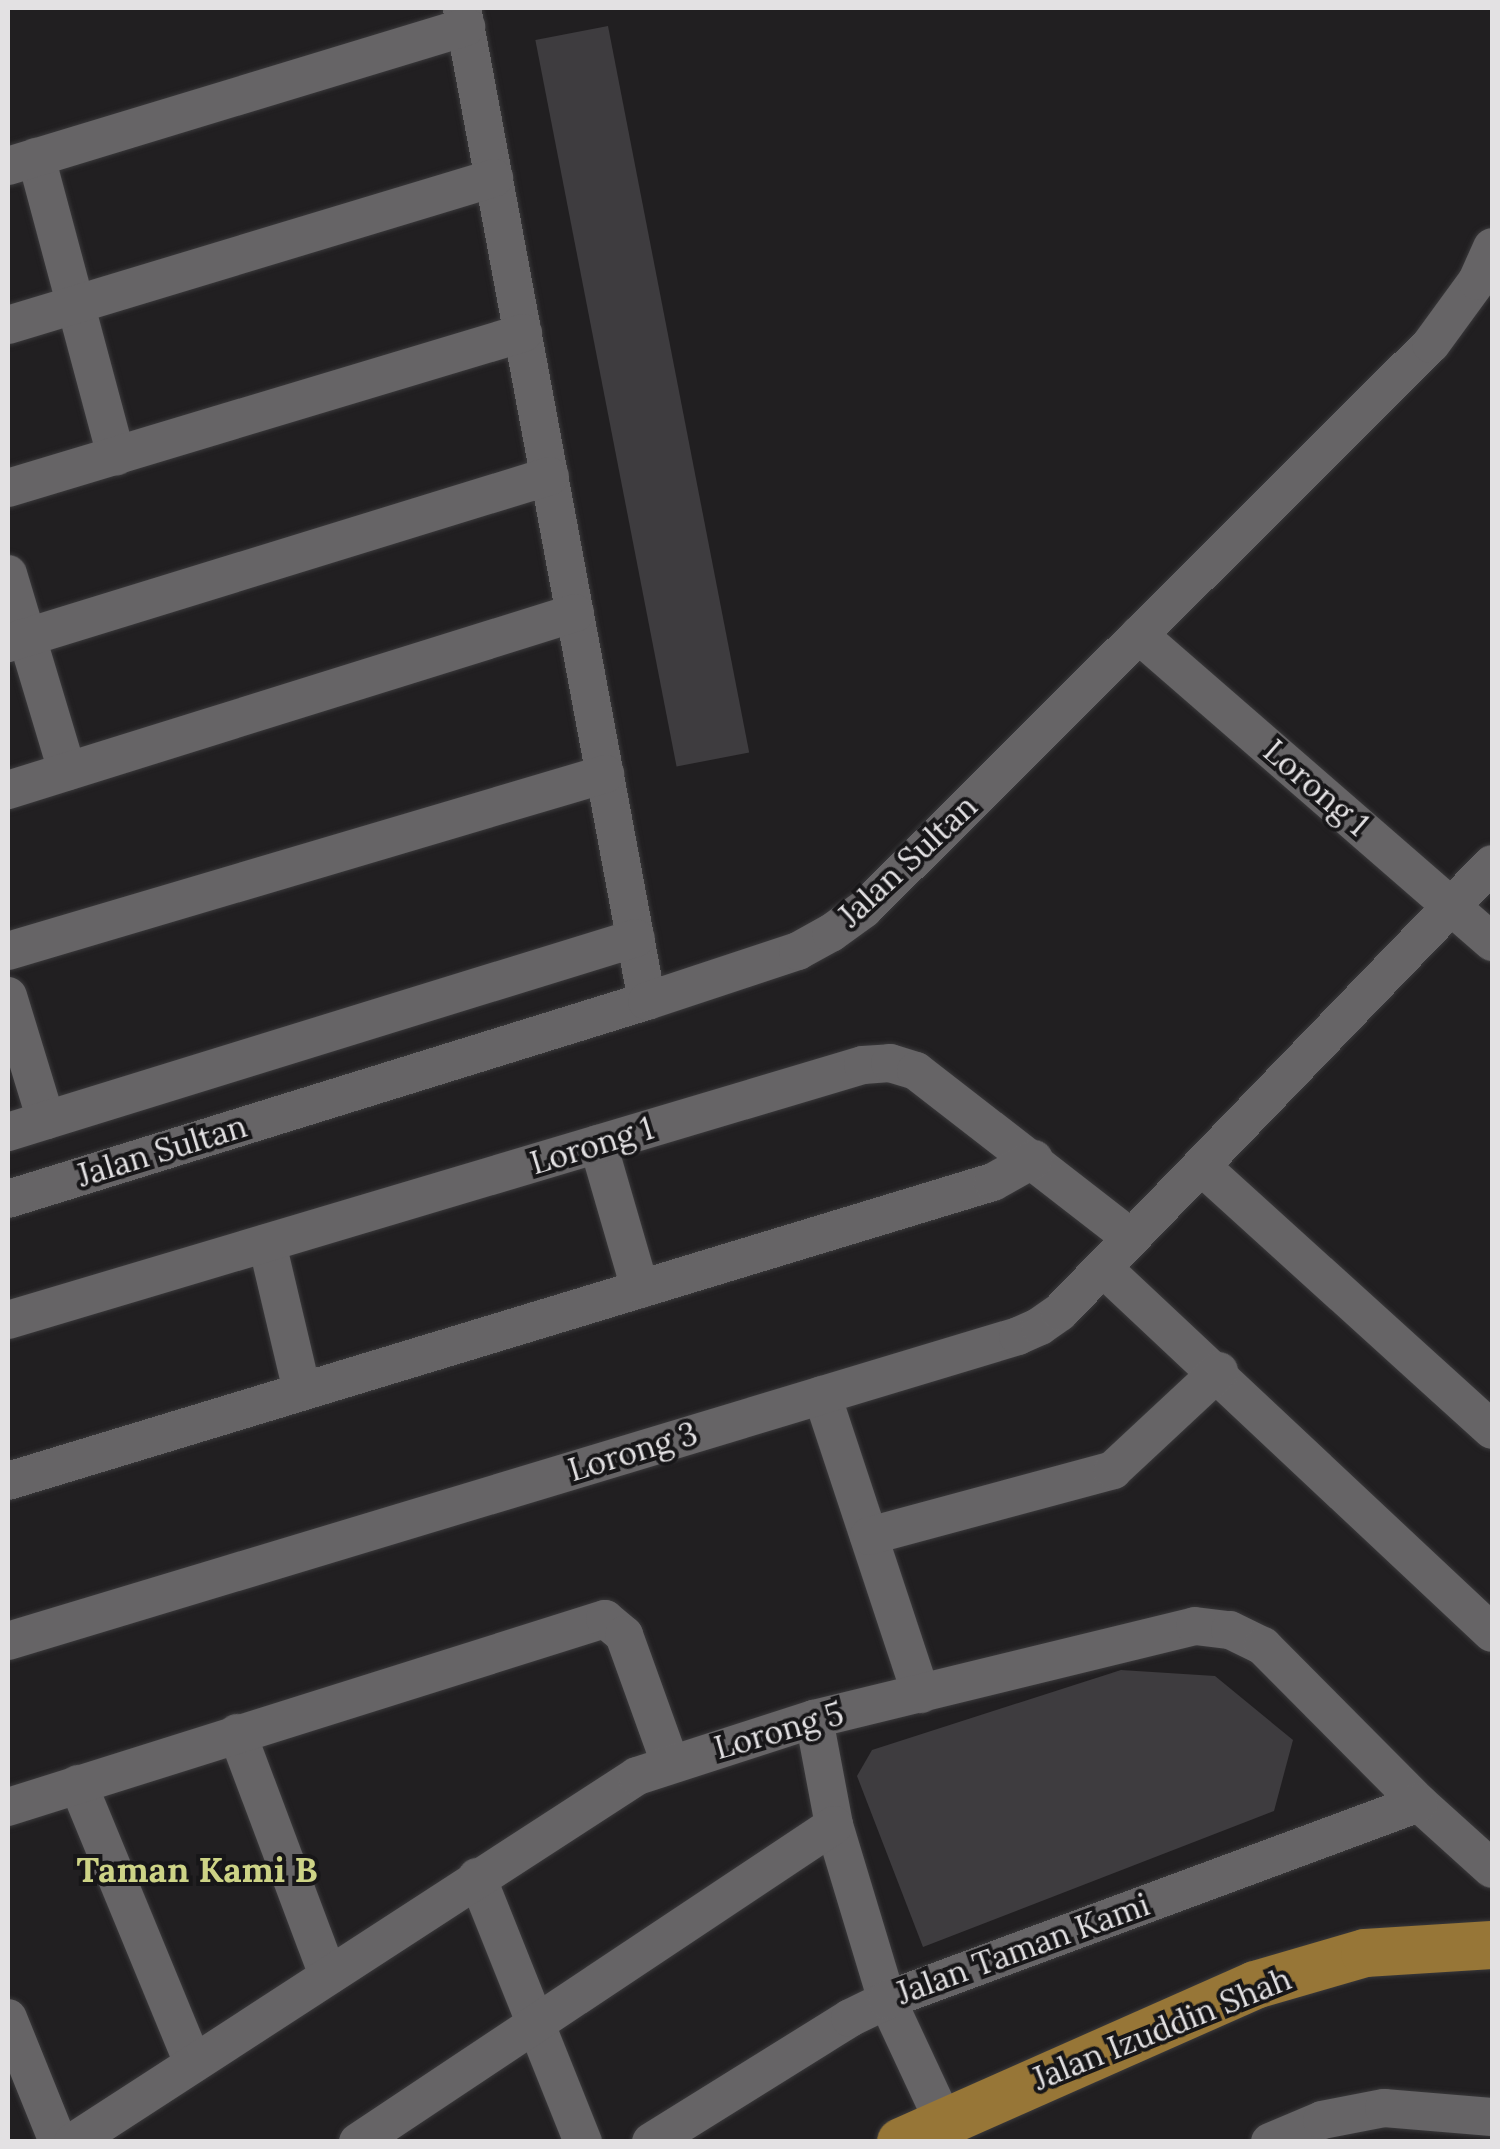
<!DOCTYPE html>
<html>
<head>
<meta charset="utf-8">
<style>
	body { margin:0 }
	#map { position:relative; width:1500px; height:2149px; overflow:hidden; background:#211f21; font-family:Lora,serif }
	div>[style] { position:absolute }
	.building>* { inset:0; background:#3e3c3f; transform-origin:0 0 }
	.roads { filter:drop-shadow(0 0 2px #3a393b) drop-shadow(0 0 2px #3a393b) }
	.minor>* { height:38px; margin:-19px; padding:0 19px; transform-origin:19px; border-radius:19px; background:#666466 }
	.major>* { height:48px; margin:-24px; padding:0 24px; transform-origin:24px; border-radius:24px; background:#977637 }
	span { translate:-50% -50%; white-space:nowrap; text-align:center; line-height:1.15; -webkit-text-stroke:8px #171618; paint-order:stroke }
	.street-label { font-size:32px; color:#e3e1e3 }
	.neighbourhood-label { font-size:35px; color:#cdd386; font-weight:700 }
	.frame { position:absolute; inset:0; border:10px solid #e3e1e3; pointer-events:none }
</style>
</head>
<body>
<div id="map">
	<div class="building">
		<div style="left:608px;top:26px;width:740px;height:74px;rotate:79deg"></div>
		<div style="clip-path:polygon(1121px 1670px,1215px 1676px,1293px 1740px,1274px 1811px,923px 1947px,857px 1776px,872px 1750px)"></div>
	</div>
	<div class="roads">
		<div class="minor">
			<div style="left:462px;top:8px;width:1010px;rotate:79.45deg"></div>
			<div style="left:36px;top:157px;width:310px;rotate:75deg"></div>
			<div style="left:8px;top:166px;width:479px;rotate:-16.9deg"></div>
			<div style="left:8px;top:325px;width:508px;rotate:-16.83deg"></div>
			<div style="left:8px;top:488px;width:538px;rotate:-16.75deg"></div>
			<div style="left:8px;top:574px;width:206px;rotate:73.3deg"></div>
			<div style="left:1139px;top:635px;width:468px;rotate:41deg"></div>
			<div style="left:8px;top:643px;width:567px;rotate:-17.13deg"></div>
			<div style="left:8px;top:790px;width:594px;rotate:-17.34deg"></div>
			<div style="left:8px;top:951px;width:623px;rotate:-16.51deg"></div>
			<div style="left:8px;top:996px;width:130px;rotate:73deg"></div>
			<div style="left:8px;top:1132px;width:657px;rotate:-17.17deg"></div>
			<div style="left:598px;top:1144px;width:151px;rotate:73.8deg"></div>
			<div style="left:1201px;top:1166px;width:393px;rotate:42.2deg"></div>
			<div style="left:8px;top:1199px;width:669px;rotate:-17.22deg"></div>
			<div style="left:647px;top:1001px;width:159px;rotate:-18.3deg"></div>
			<div style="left:798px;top:951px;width:38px;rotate:-29deg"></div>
			<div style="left:831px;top:933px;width:41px;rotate:-36deg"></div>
			<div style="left:864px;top:909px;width:800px;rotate:-44.9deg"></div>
			<div style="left:1431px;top:344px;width:78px;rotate:-53.9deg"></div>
			<div style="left:1477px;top:281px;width:37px;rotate:-66deg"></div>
			<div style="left:267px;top:1243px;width:152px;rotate:76.7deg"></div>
			<div style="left:1103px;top:1268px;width:533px;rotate:43.18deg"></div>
			<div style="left:8px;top:1320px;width:892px;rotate:-16.61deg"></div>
			<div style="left:863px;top:1065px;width:27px;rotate:-4deg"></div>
			<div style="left:890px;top:1063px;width:27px;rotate:17deg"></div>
			<div style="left:916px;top:1071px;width:272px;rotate:37.8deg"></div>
			<div style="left:822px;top:1395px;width:315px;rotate:71.7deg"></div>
			<div style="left:8px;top:1481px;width:1029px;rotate:-16.89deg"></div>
			<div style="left:993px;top:1182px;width:47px;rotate:-29.3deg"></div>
			<div style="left:869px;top:1536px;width:253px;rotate:-15.1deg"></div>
			<div style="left:1113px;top:1470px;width:145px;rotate:-43deg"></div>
			<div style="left:8px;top:1641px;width:1055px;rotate:-16.8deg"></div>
			<div style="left:1018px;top:1336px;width:24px;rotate:-24deg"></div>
			<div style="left:1040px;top:1326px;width:24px;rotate:-35deg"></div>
			<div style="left:1060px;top:1312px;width:622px;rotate:-46.04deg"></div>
			<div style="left:814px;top:1719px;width:108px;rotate:79.3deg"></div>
			<div style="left:834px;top:1825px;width:183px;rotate:73.2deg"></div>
			<div style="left:887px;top:2000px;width:132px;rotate:65deg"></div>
			<div style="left:237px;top:1733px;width:259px;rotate:69.4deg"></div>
			<div style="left:78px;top:1784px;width:302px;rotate:67.6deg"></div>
			<div style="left:8px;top:1807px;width:626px;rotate:-17.48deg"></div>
			<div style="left:605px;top:1619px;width:25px;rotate:40deg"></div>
			<div style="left:624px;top:1635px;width:136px;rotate:70.2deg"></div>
			<div style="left:477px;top:1877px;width:285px;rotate:68.2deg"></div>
			<div style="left:8px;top:2018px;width:134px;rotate:68deg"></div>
			<div style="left:73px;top:2142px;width:672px;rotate:-32.98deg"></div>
			<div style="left:637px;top:1776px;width:186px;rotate:-17.9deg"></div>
			<div style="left:814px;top:1719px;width:392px;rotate:-13.7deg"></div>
			<div style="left:1195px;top:1626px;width:35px;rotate:7deg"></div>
			<div style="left:1230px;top:1630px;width:37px;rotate:26deg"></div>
			<div style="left:1263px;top:1646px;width:221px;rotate:45.2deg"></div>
			<div style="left:1419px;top:1803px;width:98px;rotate:42.1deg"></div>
			<div style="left:358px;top:2142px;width:572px;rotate:-33.66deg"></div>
			<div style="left:651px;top:2142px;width:234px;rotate:-31.9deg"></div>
			<div style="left:850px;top:2018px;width:41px;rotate:-25.9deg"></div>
			<div style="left:887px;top:2000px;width:567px;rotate:-20.32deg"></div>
			<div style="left:1270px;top:2142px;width:56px;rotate:-22.9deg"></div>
			<div style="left:1322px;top:2120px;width:63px;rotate:-11deg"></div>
			<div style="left:1384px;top:2108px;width:108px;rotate:4.8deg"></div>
		</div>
		<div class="major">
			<div style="left:901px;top:2142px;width:387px;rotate:-23.9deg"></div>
			<div style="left:1255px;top:1985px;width:115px;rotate:-16.2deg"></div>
			<div style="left:1365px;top:1953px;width:127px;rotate:-3.6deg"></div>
		</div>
	</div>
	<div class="street-label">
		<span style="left:1316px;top:788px;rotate:41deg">Lorong 1</span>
		<span style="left:908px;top:861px;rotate:-43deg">Jalan Sultan</span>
		<span style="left:592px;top:1146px;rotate:-17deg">Lorong 1</span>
		<span style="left:162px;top:1151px;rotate:-17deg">Jalan Sultan</span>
		<span style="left:633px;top:1452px;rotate:-17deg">Lorong 3</span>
		<span style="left:779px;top:1731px;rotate:-16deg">Lorong 5</span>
		<span style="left:1023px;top:1949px;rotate:-20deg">Jalan Taman Kami</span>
		<span style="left:1162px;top:2029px;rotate:-22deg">Jalan Izuddin Shah</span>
	</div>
	<div class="neighbourhood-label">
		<span style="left:197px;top:1870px">Taman Kami B</span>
	</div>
	<div class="frame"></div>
</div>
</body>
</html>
